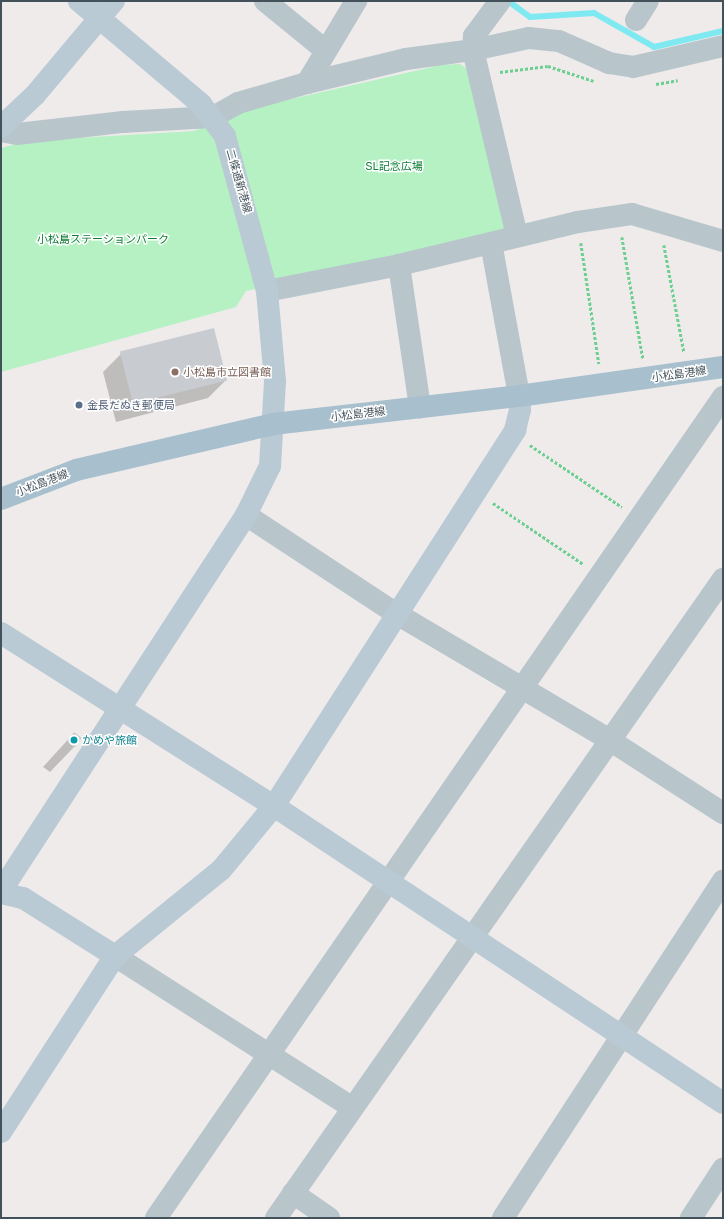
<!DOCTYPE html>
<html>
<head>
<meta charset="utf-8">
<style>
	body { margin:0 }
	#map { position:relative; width:724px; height:1219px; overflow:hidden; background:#efebeb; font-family:"Public Sans","Noto Sans JP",sans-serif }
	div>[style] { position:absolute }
	.green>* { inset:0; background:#b5f1c3 }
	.shadow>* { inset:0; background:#0003 }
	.stream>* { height:6px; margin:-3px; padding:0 3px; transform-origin:3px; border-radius:3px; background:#7fe9f1 }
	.building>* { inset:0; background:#c8ccd1; transform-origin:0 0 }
	.path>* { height:2.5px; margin-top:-1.25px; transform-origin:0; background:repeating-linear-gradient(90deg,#6bd090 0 3px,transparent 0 5px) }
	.street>* { height:22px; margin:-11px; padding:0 11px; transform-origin:11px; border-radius:11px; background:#b8c6cc }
	.secondary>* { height:22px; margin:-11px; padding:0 11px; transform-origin:11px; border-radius:11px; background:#bacad4 }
	.primary>* { height:22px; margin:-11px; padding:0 11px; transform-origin:11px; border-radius:11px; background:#a8c0cd }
	.dots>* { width:11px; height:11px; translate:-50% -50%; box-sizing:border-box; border:2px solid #fff; border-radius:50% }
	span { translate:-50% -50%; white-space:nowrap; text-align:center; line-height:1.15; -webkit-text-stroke:3px #fff; paint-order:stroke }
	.park-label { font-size:11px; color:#107e37 }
	.street-label { font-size:11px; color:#43525a }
	.education-label { font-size:11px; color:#785e54 }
	.left { translate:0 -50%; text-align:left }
	.service-label { font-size:11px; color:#4e5e75 }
	.culture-label { font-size:11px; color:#0d838f }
	.frame { position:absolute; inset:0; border:2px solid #43525a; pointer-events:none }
</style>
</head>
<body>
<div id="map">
	<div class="green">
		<div style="clip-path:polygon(460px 64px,469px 70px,506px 227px,498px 235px,246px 291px,236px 307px,1px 372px,1px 148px,27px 141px,194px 131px,243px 110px,441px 65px)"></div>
	</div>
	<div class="shadow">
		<div style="clip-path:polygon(121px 354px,226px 380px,208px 398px,116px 422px,103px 372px)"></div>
		<div style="clip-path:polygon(74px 733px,74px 747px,50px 772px,43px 767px)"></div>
	</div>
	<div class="stream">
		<div style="left:508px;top:1px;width:27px;rotate:36deg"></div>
		<div style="left:530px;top:17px;width:64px;rotate:-3.6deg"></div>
		<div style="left:594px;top:13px;width:69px;rotate:29.5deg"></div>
		<div style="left:654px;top:47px;width:71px;rotate:-13.1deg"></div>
	</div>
	<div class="building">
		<div style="left:214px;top:328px;width:54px;height:97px;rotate:76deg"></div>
		<div style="left:74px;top:732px;width:10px;height:12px;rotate:37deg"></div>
	</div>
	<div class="path">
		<div style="left:500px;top:72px;width:48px;rotate:-7.1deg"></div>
		<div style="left:548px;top:66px;width:48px;rotate:18.1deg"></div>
		<div style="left:656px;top:84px;width:22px;rotate:-10deg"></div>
		<div style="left:622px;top:237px;width:123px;rotate:80.2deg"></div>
		<div style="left:581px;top:243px;width:122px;rotate:81.5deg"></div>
		<div style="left:664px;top:245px;width:109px;rotate:79.4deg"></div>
		<div style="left:530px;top:445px;width:111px;rotate:34deg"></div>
		<div style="left:493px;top:503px;width:109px;rotate:34.1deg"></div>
	</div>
	<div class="street">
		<div style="left:265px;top:1px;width:77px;rotate:39.2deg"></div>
		<div style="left:636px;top:20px;width:22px;rotate:-58deg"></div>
		<div style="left:307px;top:83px;width:96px;rotate:-59.1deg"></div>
		<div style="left:1px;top:131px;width:16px;rotate:11deg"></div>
		<div style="left:17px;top:134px;width:107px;rotate:-6.5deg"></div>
		<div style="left:123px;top:122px;width:90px;rotate:-3.2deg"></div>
		<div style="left:213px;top:117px;width:29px;rotate:-29deg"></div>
		<div style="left:238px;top:103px;width:72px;rotate:-16.2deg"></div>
		<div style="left:307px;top:83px;width:102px;rotate:-13.6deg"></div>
		<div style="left:406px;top:59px;width:68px;rotate:-7.7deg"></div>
		<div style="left:473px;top:50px;width:14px;rotate:-86deg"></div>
		<div style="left:474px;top:36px;width:44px;rotate:-53.4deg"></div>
		<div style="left:517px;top:236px;width:191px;rotate:-103.3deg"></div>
		<div style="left:473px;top:50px;width:57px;rotate:-12.1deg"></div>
		<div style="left:529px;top:38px;width:30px;rotate:6deg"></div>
		<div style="left:559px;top:41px;width:55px;rotate:23.7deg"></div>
		<div style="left:609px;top:63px;width:24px;rotate:9deg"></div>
		<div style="left:633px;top:67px;width:92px;rotate:-13.1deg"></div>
		<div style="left:491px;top:243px;width:156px;rotate:79.6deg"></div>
		<div style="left:399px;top:265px;width:144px;rotate:81.6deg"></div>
		<div style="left:267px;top:291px;width:135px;rotate:-11.1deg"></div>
		<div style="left:399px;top:265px;width:184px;rotate:-13.5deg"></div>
		<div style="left:578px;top:222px;width:55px;rotate:-8.4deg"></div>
		<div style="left:632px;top:214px;width:95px;rotate:16.5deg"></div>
		<div style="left:246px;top:515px;width:181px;rotate:33.3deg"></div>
		<div style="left:397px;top:614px;width:245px;rotate:30.6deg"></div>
		<div style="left:608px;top:739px;width:137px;rotate:32.8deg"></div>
		<div style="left:115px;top:956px;width:280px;rotate:32.6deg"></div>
		<div style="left:293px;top:1193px;width:44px;rotate:34.8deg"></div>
		<div style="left:156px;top:1218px;width:998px;rotate:-55.37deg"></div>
		<div style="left:276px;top:1218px;width:780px;rotate:-55.03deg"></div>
		<div style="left:503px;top:1218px;width:403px;rotate:-56.9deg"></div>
		<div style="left:691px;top:1218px;width:59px;rotate:-56.9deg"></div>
	</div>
	<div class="secondary">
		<div style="left:1px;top:127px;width:47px;rotate:-43.3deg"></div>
		<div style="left:35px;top:95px;width:123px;rotate:-50deg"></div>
		<div style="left:1px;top:633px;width:323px;rotate:32.4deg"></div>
		<div style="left:274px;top:806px;width:538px;rotate:33.48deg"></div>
		<div style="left:1px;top:891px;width:449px;rotate:-56.9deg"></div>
		<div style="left:246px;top:515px;width:55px;rotate:-63.9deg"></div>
		<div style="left:270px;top:466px;width:85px;rotate:-86.6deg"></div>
		<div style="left:275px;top:381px;width:90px;rotate:-95.1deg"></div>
		<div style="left:267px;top:291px;width:161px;rotate:-105.2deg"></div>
		<div style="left:225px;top:136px;width:40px;rotate:-127deg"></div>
		<div style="left:201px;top:104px;width:160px;rotate:-139.8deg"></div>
		<div style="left:1px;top:893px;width:23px;rotate:13deg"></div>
		<div style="left:23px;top:898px;width:109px;rotate:32.2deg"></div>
		<div style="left:1px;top:1132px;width:210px;rotate:-57.1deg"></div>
		<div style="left:115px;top:956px;width:136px;rotate:-39.1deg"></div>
		<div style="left:221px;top:870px;width:83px;rotate:-50.4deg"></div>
		<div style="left:274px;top:806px;width:447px;rotate:-57.3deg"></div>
		<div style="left:515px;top:430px;width:21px;rotate:-76deg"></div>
		<div style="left:520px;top:410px;width:14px;rotate:-94deg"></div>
	</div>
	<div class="primary">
		<div style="left:1px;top:499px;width:80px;rotate:-21.1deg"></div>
		<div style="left:76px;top:470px;width:202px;rotate:-13.1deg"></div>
		<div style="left:273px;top:424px;width:248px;rotate:-6.5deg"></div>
		<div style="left:519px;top:396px;width:206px;rotate:-8.1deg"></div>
	</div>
	<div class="dots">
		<div style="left:175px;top:372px;background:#8d6e63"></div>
		<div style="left:79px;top:405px;background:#5c6f8a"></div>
		<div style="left:74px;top:740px;background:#0f9aa8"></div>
	</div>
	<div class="park-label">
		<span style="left:394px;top:166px">SL記念広場</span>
		<span style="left:103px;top:239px">小松島ステーションパーク</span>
	</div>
	<div class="street-label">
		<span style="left:239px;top:181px;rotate:74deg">二條通新港線</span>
		<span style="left:679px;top:374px;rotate:-8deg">小松島港線</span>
		<span style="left:358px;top:414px;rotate:-7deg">小松島港線</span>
		<span style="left:42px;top:483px;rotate:-21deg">小松島港線</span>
	</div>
	<div class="education-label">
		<span class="left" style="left:183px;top:372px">小松島市立図書館</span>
	</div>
	<div class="service-label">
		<span class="left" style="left:87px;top:405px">金長だぬき郵便局</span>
	</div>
	<div class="culture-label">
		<span class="left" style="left:82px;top:740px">かめや旅館</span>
	</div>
	<div class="frame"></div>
</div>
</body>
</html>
